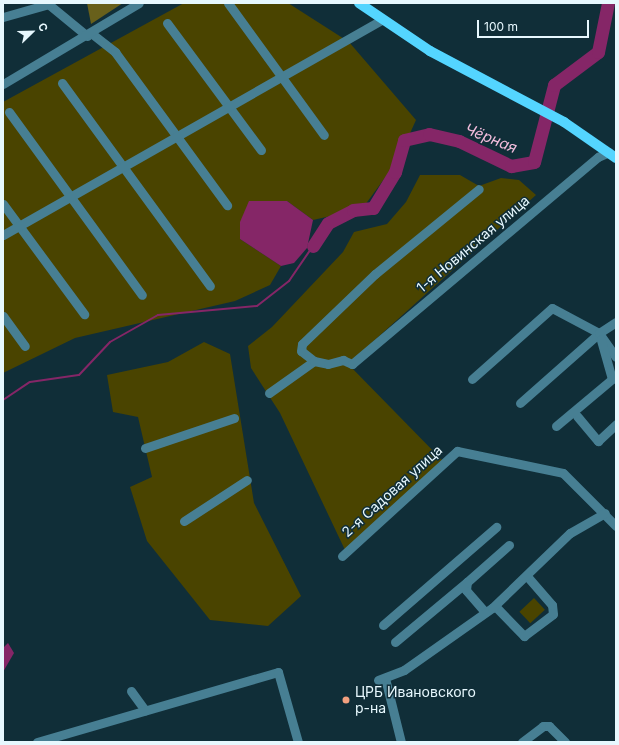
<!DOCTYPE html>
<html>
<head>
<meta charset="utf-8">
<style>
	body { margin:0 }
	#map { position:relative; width:619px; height:745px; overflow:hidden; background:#102e38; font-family:Inter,sans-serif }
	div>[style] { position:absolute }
	.green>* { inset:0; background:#4a4400; transform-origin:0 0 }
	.forest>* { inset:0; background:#68601b }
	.water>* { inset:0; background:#852667 }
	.stream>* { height:2px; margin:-1px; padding:0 1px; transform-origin:1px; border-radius:1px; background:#852667 }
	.river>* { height:13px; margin:-6.5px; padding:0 6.5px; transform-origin:6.5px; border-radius:6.5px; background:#852667 }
	.minor>* { height:9px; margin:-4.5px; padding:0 4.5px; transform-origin:4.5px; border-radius:4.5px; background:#477f93 }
	.major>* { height:10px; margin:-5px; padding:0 5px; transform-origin:5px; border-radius:5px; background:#54d5ff }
	.dots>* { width:11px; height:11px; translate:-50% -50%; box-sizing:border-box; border:2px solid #102e38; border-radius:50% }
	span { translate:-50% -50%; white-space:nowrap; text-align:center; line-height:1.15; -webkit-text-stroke:3px #102e38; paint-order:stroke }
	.street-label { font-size:14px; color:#e7f8fe }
	.poi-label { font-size:14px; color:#e7f8fe }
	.left { translate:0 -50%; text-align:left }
	.water-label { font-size:15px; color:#f1bcdb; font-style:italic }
	.frame { position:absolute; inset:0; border:4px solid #e7f8fe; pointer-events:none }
	.north { position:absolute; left:12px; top:12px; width:40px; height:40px; -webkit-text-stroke:3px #102e38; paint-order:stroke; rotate:67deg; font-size:11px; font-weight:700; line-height:16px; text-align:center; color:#e7f8fe }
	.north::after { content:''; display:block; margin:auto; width:14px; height:18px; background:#e7f8fe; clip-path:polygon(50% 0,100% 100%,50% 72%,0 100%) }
	.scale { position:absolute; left:477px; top:20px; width:112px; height:18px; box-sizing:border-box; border:2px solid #e7f8fe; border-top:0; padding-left:5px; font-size:12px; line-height:14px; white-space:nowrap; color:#e7f8fe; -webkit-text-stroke:3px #102e38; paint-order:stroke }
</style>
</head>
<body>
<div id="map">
	<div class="green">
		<div style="clip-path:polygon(184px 3px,288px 3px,349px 42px,416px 120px,398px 160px,362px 209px,313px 220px,287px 201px,240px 239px,281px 266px,270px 285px,235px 301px,75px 338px,3px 373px,3px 102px)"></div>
		<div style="clip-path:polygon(420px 175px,460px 175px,479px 186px,501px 178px,519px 180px,536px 195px,348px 364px,443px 461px,345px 550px,280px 413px,251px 368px,248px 346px,272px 327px,343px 252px,354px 232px,387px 224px,406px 202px)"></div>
		<div style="clip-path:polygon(204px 342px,230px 354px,254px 503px,301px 596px,268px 626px,210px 620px,147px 541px,130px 487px,152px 477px,138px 417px,113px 412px,107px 375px,168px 362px)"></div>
		<div style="left:534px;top:598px;width:16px;height:20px;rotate:47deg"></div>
	</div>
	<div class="forest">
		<div style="clip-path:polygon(87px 3px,123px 3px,91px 24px)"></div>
	</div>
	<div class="water">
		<div style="clip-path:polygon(249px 201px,287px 201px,313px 220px,307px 248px,294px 263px,281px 266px,240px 239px,240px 222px)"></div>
		<div style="clip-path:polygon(8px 643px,14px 653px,3px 672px,3px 648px)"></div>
	</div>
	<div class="stream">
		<div style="left:3px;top:400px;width:32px;rotate:-34deg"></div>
		<div style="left:30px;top:382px;width:49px;rotate:-8.1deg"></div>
		<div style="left:79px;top:375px;width:45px;rotate:-46.8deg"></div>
		<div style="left:110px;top:342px;width:55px;rotate:-29.4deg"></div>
		<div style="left:158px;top:315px;width:99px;rotate:-5.2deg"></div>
		<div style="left:257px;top:306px;width:41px;rotate:-38deg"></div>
		<div style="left:289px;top:281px;width:42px;rotate:-55.6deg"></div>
	</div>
	<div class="river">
		<div style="left:313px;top:246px;width:27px;rotate:-57deg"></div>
		<div style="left:328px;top:223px;width:28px;rotate:-27deg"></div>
		<div style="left:353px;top:210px;width:20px;rotate:-6deg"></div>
		<div style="left:373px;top:208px;width:42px;rotate:-58.6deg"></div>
		<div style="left:395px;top:172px;width:33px;rotate:-74deg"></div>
		<div style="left:404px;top:140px;width:26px;rotate:-13deg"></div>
		<div style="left:429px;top:134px;width:31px;rotate:13deg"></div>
		<div style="left:459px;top:141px;width:58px;rotate:25.7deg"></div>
		<div style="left:511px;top:166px;width:23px;rotate:-10deg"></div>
		<div style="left:534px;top:162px;width:80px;rotate:-75.4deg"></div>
		<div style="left:554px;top:85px;width:55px;rotate:-36.9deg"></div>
		<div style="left:598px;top:52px;width:50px;rotate:-78.5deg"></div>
	</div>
	<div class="minor">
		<div style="left:47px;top:3px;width:52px;rotate:39.5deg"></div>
		<div style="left:228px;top:3px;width:163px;rotate:54deg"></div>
		<div style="left:3px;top:17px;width:48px;rotate:-15.8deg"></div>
		<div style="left:167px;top:23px;width:158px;rotate:53.5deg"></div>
		<div style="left:91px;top:33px;width:31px;rotate:38deg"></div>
		<div style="left:115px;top:52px;width:190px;rotate:53.8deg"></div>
		<div style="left:62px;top:83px;width:251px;rotate:53.9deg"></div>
		<div style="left:3px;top:84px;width:158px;rotate:-30.8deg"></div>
		<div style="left:9px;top:112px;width:226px;rotate:54deg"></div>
		<div style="left:3px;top:204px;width:137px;rotate:53.6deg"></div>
		<div style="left:3px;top:235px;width:436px;rotate:-29.6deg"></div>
		<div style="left:3px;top:316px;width:37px;rotate:54deg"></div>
		<div style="left:314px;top:361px;width:16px;rotate:-142deg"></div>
		<div style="left:301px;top:351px;width:7px;rotate:-82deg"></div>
		<div style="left:302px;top:344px;width:101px;rotate:-43.8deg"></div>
		<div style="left:375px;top:274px;width:134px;rotate:-39.3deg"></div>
		<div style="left:472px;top:379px;width:107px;rotate:-41.6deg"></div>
		<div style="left:552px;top:308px;width:53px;rotate:28deg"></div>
		<div style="left:599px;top:333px;width:29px;rotate:55deg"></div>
		<div style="left:269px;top:393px;width:55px;rotate:-35.4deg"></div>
		<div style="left:314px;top:361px;width:14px;rotate:12deg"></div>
		<div style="left:328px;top:364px;width:16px;rotate:-15deg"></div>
		<div style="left:343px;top:360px;width:10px;rotate:24deg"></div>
		<div style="left:352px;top:364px;width:322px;rotate:-40.1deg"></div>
		<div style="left:598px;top:157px;width:12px;rotate:-24deg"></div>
		<div style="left:520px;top:403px;width:106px;rotate:-41.5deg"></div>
		<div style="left:599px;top:333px;width:20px;rotate:-33deg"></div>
		<div style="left:577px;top:416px;width:33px;rotate:50deg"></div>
		<div style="left:598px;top:441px;width:25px;rotate:-43deg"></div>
		<div style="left:556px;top:426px;width:73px;rotate:-40deg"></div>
		<div style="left:612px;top:379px;width:41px;rotate:-105.8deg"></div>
		<div style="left:145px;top:448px;width:94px;rotate:-18.6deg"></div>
		<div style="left:184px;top:521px;width:75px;rotate:-33.1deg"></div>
		<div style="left:342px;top:556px;width:156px;rotate:-42.4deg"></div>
		<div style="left:457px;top:451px;width:108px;rotate:11.7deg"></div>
		<div style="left:563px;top:473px;width:75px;rotate:45deg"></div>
		<div style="left:495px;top:606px;width:42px;rotate:46deg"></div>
		<div style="left:524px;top:636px;width:36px;rotate:-37deg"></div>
		<div style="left:553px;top:614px;width:9px;rotate:-96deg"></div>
		<div style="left:552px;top:605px;width:38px;rotate:-131deg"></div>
		<div style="left:485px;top:612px;width:29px;rotate:-131deg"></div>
		<div style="left:466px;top:590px;width:8px;rotate:-83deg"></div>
		<div style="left:467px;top:582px;width:56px;rotate:-41.4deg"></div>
		<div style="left:383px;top:625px;width:150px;rotate:-40.9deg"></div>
		<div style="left:395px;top:642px;width:94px;rotate:-39.8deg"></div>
		<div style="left:385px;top:678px;width:66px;rotate:76deg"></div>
		<div style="left:378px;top:680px;width:28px;rotate:-21deg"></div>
		<div style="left:404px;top:670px;width:108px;rotate:-35.2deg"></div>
		<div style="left:492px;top:608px;width:108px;rotate:-43.9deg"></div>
		<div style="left:570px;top:533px;width:40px;rotate:-29.7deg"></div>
		<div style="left:131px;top:691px;width:24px;rotate:54deg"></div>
		<div style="left:37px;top:742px;width:251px;rotate:-16.2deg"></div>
		<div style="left:278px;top:672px;width:73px;rotate:74.1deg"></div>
		<div style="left:522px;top:742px;width:26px;rotate:-37deg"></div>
		<div style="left:543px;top:726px;width:6px"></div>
		<div style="left:549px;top:726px;width:23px;rotate:45deg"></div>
	</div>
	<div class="major">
		<div style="left:359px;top:3px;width:86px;rotate:34.1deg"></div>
		<div style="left:430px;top:51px;width:152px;rotate:27.9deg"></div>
		<div style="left:564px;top:122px;width:63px;rotate:34.7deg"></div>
	</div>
	<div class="dots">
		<div style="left:346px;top:700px;background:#f2a07f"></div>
	</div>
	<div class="street-label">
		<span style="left:473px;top:244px;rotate:-40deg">1-я Новинская улица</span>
		<span style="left:392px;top:491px;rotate:-42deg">2-я Садовая улица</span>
	</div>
	<div class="poi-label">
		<span class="left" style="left:355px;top:700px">ЦРБ Ивановского<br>р-на</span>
	</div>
	<div class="water-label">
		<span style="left:491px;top:138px;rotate:22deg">Чёрная</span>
	</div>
	<div class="frame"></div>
	<div class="north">С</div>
	<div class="scale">100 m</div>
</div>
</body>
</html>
